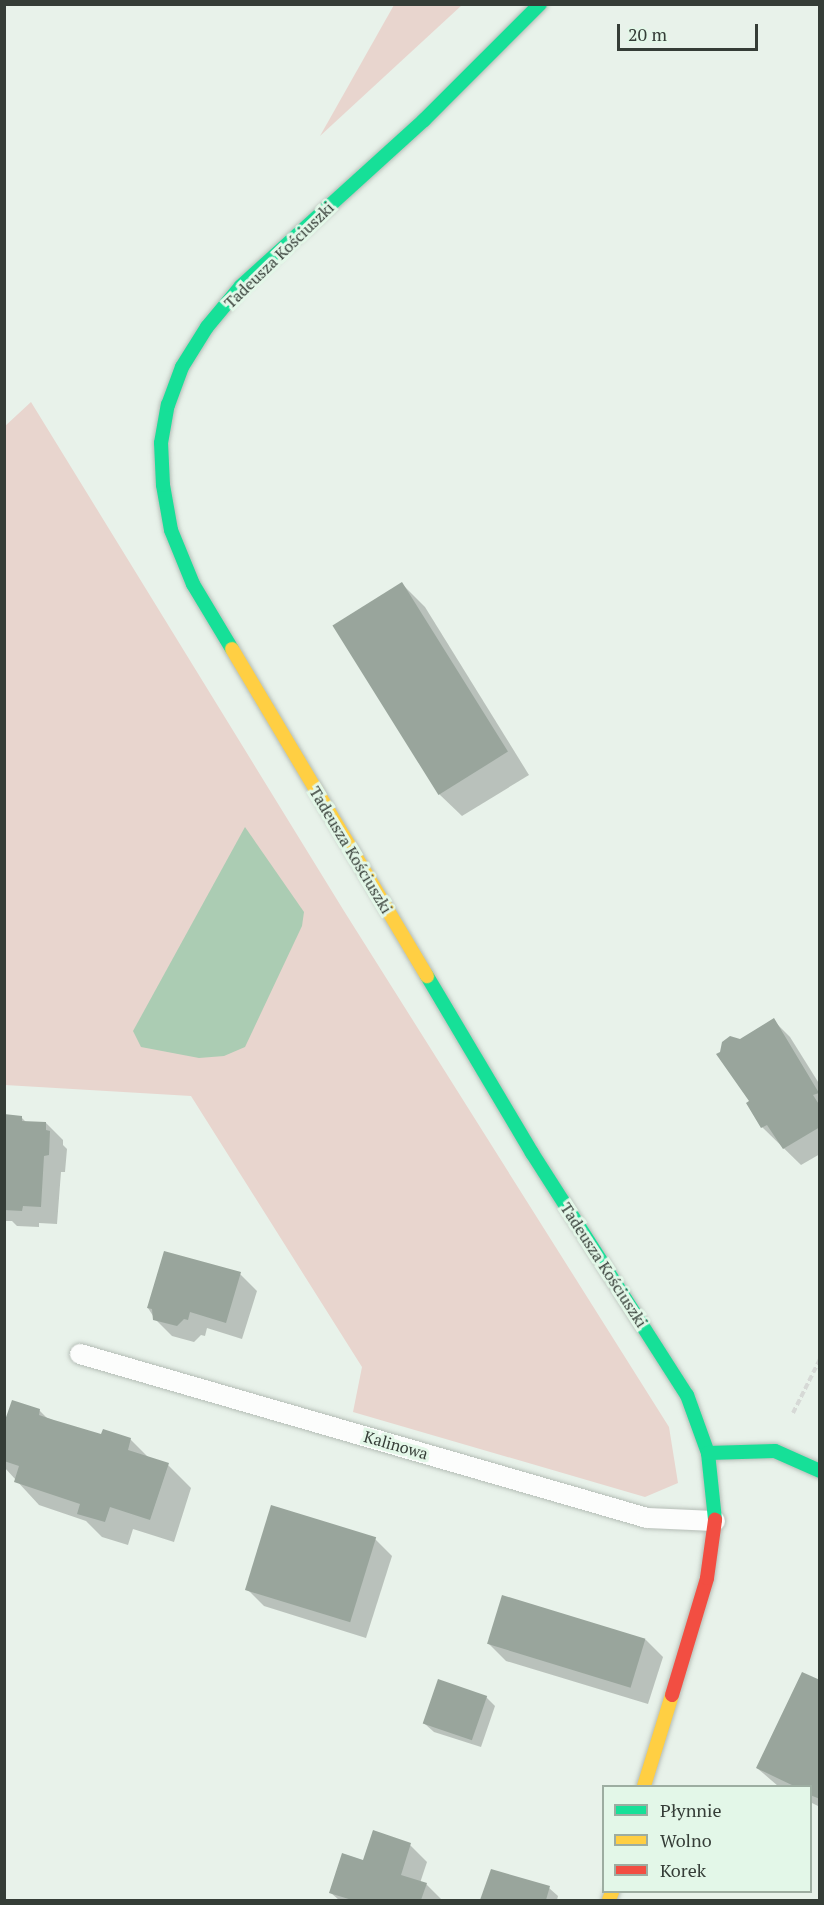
<!DOCTYPE html>
<html>
<head>
<meta charset="utf-8">
<style>
	body { margin:0 }
	#map { position:relative; width:824px; height:1905px; overflow:hidden; background:#e8f2ea; font-family:"PT Serif",serif }
	div>[style] { position:absolute }
	.green>* { inset:0; background:#e8d5ce }
	.water>* { inset:0; background:#abccb3 }
	.shadow>* { inset:0; background:#0003 }
	.building>* { inset:0; background:#99a59c; transform-origin:0 0 }
	.path>* { height:4px; margin-top:-2px; transform-origin:0; background:repeating-linear-gradient(90deg,#d6d9d6 0 6px,transparent 0 9px) }
	.roads { filter:drop-shadow(0 0 2px #b5bdb6) drop-shadow(0 0 2px #b5bdb6) }
	.lane>* { height:20px; margin:-10px; padding:0 10px; transform-origin:10px; border-radius:10px; background:#fcfdfc }
	.fast>* { height:14px; margin:-7px; padding:0 7px; transform-origin:7px; border-radius:7px; background:#16e098 }
	.slow>* { height:14px; margin:-7px; padding:0 7px; transform-origin:7px; border-radius:7px; background:#ffcf43 }
	.jam>* { height:14px; margin:-7px; padding:0 7px; transform-origin:7px; border-radius:7px; background:#f24e42 }
	span { translate:-50% -50%; white-space:nowrap; text-align:center; line-height:1.15; -webkit-text-stroke:6px #e3f7e8; paint-order:stroke }
	.street-label { font-size:16px; color:#353d37 }
	.frame { position:absolute; inset:0; border:6px solid #353d37; pointer-events:none }
	.legend { position:absolute; left:602px; top:1785px; width:210px; height:108px; box-sizing:border-box; background:#e3f7e8; border:2px solid #9dada1; margin:0; padding:8px 10px; list-style:none; font-size:18px; color:#353d37 }
	.legend li { display:flex; align-items:center; gap:12px; height:30px }
	.legend b { width:30px; border:2px solid #9dada1 }
	.scale { position:absolute; left:617px; top:24px; width:141px; height:27px; box-sizing:border-box; border:3px solid #353d37; border-top:0; padding-left:8px; font-size:18px; line-height:21px; white-space:nowrap; color:#353d37; -webkit-text-stroke:4px #e3f7e8; paint-order:stroke }
</style>
</head>
<body>
<div id="map">
	<div class="green">
		<div style="clip-path:polygon(394px 5px,462px 5px,320px 136px)"></div>
		<div style="clip-path:polygon(31px 402px,344px 911px,669px 1427px,678px 1483px,645px 1497px,353px 1412px,362px 1367px,191px 1096px,5px 1085px,4px 427px)"></div>
	</div>
	<div class="water">
		<div style="clip-path:polygon(245px 827px,304px 912px,302px 926px,245px 1047px,224px 1056px,199px 1058px,141px 1047px,133px 1031px)"></div>
	</div>
	<div class="shadow">
		<div style="clip-path:polygon(402px 584px,425px 607px,529px 775px,462px 816px,438px 793px)"></div>
		<div style="clip-path:polygon(773px 1020px,790px 1037px,820px 1085px,820px 1154px,801px 1165px,762px 1127px,752px 1101px,740px 1040px)"></div>
		<div style="clip-path:polygon(4px 1116px,21px 1117px,26px 1122px,46px 1123px,63px 1140px,63px 1145px,67px 1149px,65px 1172px,61px 1172px,57px 1224px,39px 1223px,39px 1227px,17px 1226px,12px 1221px,4px 1221px)"></div>
		<div style="clip-path:polygon(240px 1274px,257px 1291px,242px 1339px,207px 1328px,205px 1336px,201px 1335px,194px 1342px,172px 1336px,155px 1319px,148px 1308px)"></div>
		<div style="clip-path:polygon(39px 1410px,50px 1421px,102px 1436px,130px 1439px,150px 1459px,168px 1465px,191px 1488px,174px 1542px,133px 1529px,128px 1545px,102px 1537px,86px 1521px,39px 1505px,4px 1467px,4px 1428px)"></div>
		<div style="clip-path:polygon(375px 1539px,392px 1556px,366px 1638px,264px 1606px,247px 1589px)"></div>
		<div style="clip-path:polygon(503px 1597px,646px 1640px,663px 1657px,648px 1704px,506px 1661px,489px 1644px)"></div>
		<div style="clip-path:polygon(820px 1682px,820px 1807px,810px 1802px,810px 1786px,778px 1786px,757px 1768px)"></div>
		<div style="clip-path:polygon(486px 1697px,495px 1706px,481px 1747px,434px 1732px,425px 1724px)"></div>
		<div style="clip-path:polygon(410px 1845px,427px 1862px,420px 1883px,426px 1884px,442px 1900px,339px 1900px,331px 1893px,364px 1862px)"></div>
		<div style="clip-path:polygon(492px 1871px,549px 1888px,558px 1896px,557px 1900px,482px 1900px)"></div>
	</div>
	<div class="building">
		<div style="left:402px;top:582px;width:200px;height:82px;rotate:58deg"></div>
		<div style="clip-path:polygon(774px 1018px,819px 1093px,813px 1095px,820px 1106px,820px 1127px,783px 1149px,767px 1125px,761px 1128px,746px 1103px,749px 1101px,716px 1054px,720px 1052px,722px 1042px,730px 1036px,740px 1039px)"></div>
		<div style="clip-path:polygon(4px 1114px,22px 1116px,22px 1121px,46px 1122px,46px 1130px,50px 1131px,49px 1155px,44px 1156px,41px 1207px,23px 1206px,22px 1211px,4px 1210px)"></div>
		<div style="clip-path:polygon(164px 1251px,241px 1272px,226px 1323px,190px 1312px,188px 1320px,184px 1319px,177px 1326px,153px 1320px,152px 1309px,147px 1308px)"></div>
		<div style="clip-path:polygon(12px 1400px,40px 1409px,39px 1415px,54px 1420px,101px 1434px,103px 1429px,131px 1438px,128px 1450px,169px 1463px,150px 1520px,110px 1507px,105px 1522px,77px 1514px,80px 1504px,14px 1482px,19px 1466px,4px 1461px,4px 1423px)"></div>
		<div style="left:271px;top:1505px;width:110px;height:89px;rotate:17deg"></div>
		<div style="left:502px;top:1595px;width:150px;height:51px;rotate:17deg"></div>
		<div style="clip-path:polygon(802px 1672px,820px 1680px,820px 1799px,810px 1795px,810px 1786px,794px 1786px,756px 1768px)"></div>
		<div style="left:438px;top:1679px;width:52px;height:47px;rotate:19deg"></div>
		<div style="clip-path:polygon(373px 1830px,411px 1843px,401px 1875px,427px 1883px,421px 1900px,352px 1900px,329px 1893px,342px 1853px,363px 1860px)"></div>
		<div style="clip-path:polygon(491px 1869px,550px 1886px,546px 1900px,480px 1900px)"></div>
	</div>
	<div class="path">
		<div style="left:793px;top:1413px;width:60px;rotate:-63.4deg"></div>
	</div>
	<div class="roads">
		<div class="lane">
			<div style="left:80px;top:1354px;width:590px;rotate:16.13deg"></div>
			<div style="left:647px;top:1518px;width:68px;rotate:2.5deg"></div>
		</div>
		<div class="fast">
			<div style="left:232px;top:649px;width:76px;rotate:-121deg"></div>
			<div style="left:193px;top:584px;width:58px;rotate:-112.2deg"></div>
			<div style="left:171px;top:530px;width:46px;rotate:-100.1deg"></div>
			<div style="left:163px;top:485px;width:42px;rotate:-92.7deg"></div>
			<div style="left:161px;top:443px;width:39px;rotate:-80deg"></div>
			<div style="left:168px;top:405px;width:40px;rotate:-69.8deg"></div>
			<div style="left:182px;top:367px;width:47px;rotate:-58deg"></div>
			<div style="left:207px;top:327px;width:53px;rotate:-50.3deg"></div>
			<div style="left:241px;top:286px;width:247px;rotate:-42.2deg"></div>
			<div style="left:424px;top:120px;width:164px;rotate:-45deg"></div>
			<div style="left:427px;top:976px;width:206px;rotate:59.3deg"></div>
			<div style="left:532px;top:1153px;width:287px;rotate:57.4deg"></div>
			<div style="left:687px;top:1395px;width:62px;rotate:70.1deg"></div>
			<div style="left:708px;top:1453px;width:67px;rotate:84deg"></div>
			<div style="left:708px;top:1453px;width:67px;rotate:-1.7deg"></div>
			<div style="left:775px;top:1451px;width:49px;rotate:24deg"></div>
		</div>
		<div class="slow">
			<div style="left:232px;top:649px;width:381px;rotate:59.2deg"></div>
			<div style="left:644px;top:1786px;width:95px;rotate:-72.9deg"></div>
			<div style="left:609px;top:1900px;width:9px;rotate:-69deg"></div>
		</div>
		<div class="jam">
			<div style="left:672px;top:1695px;width:122px;rotate:-73.3deg"></div>
			<div style="left:707px;top:1578px;width:59px;rotate:-82.1deg"></div>
		</div>
	</div>
	<div class="street-label">
		<span style="left:279px;top:255px;rotate:-44deg">Tadeusza Kościuszki</span>
		<span style="left:351px;top:850px;rotate:59deg">Tadeusza Kościuszki</span>
		<span style="left:604px;top:1265px;rotate:57deg">Tadeusza Kościuszki</span>
		<span style="left:396px;top:1445px;rotate:16deg">Kalinowa</span>
	</div>
	<div class="frame"></div>
	<ul class="legend">
	<li><b style="height:8px;background:#16e098"></b>Płynnie</li>
	<li><b style="height:8px;background:#ffcf43"></b>Wolno</li>
	<li><b style="height:8px;background:#f24e42"></b>Korek</li>
	</ul>
	<div class="scale">20 m</div>
</div>
</body>
</html>
